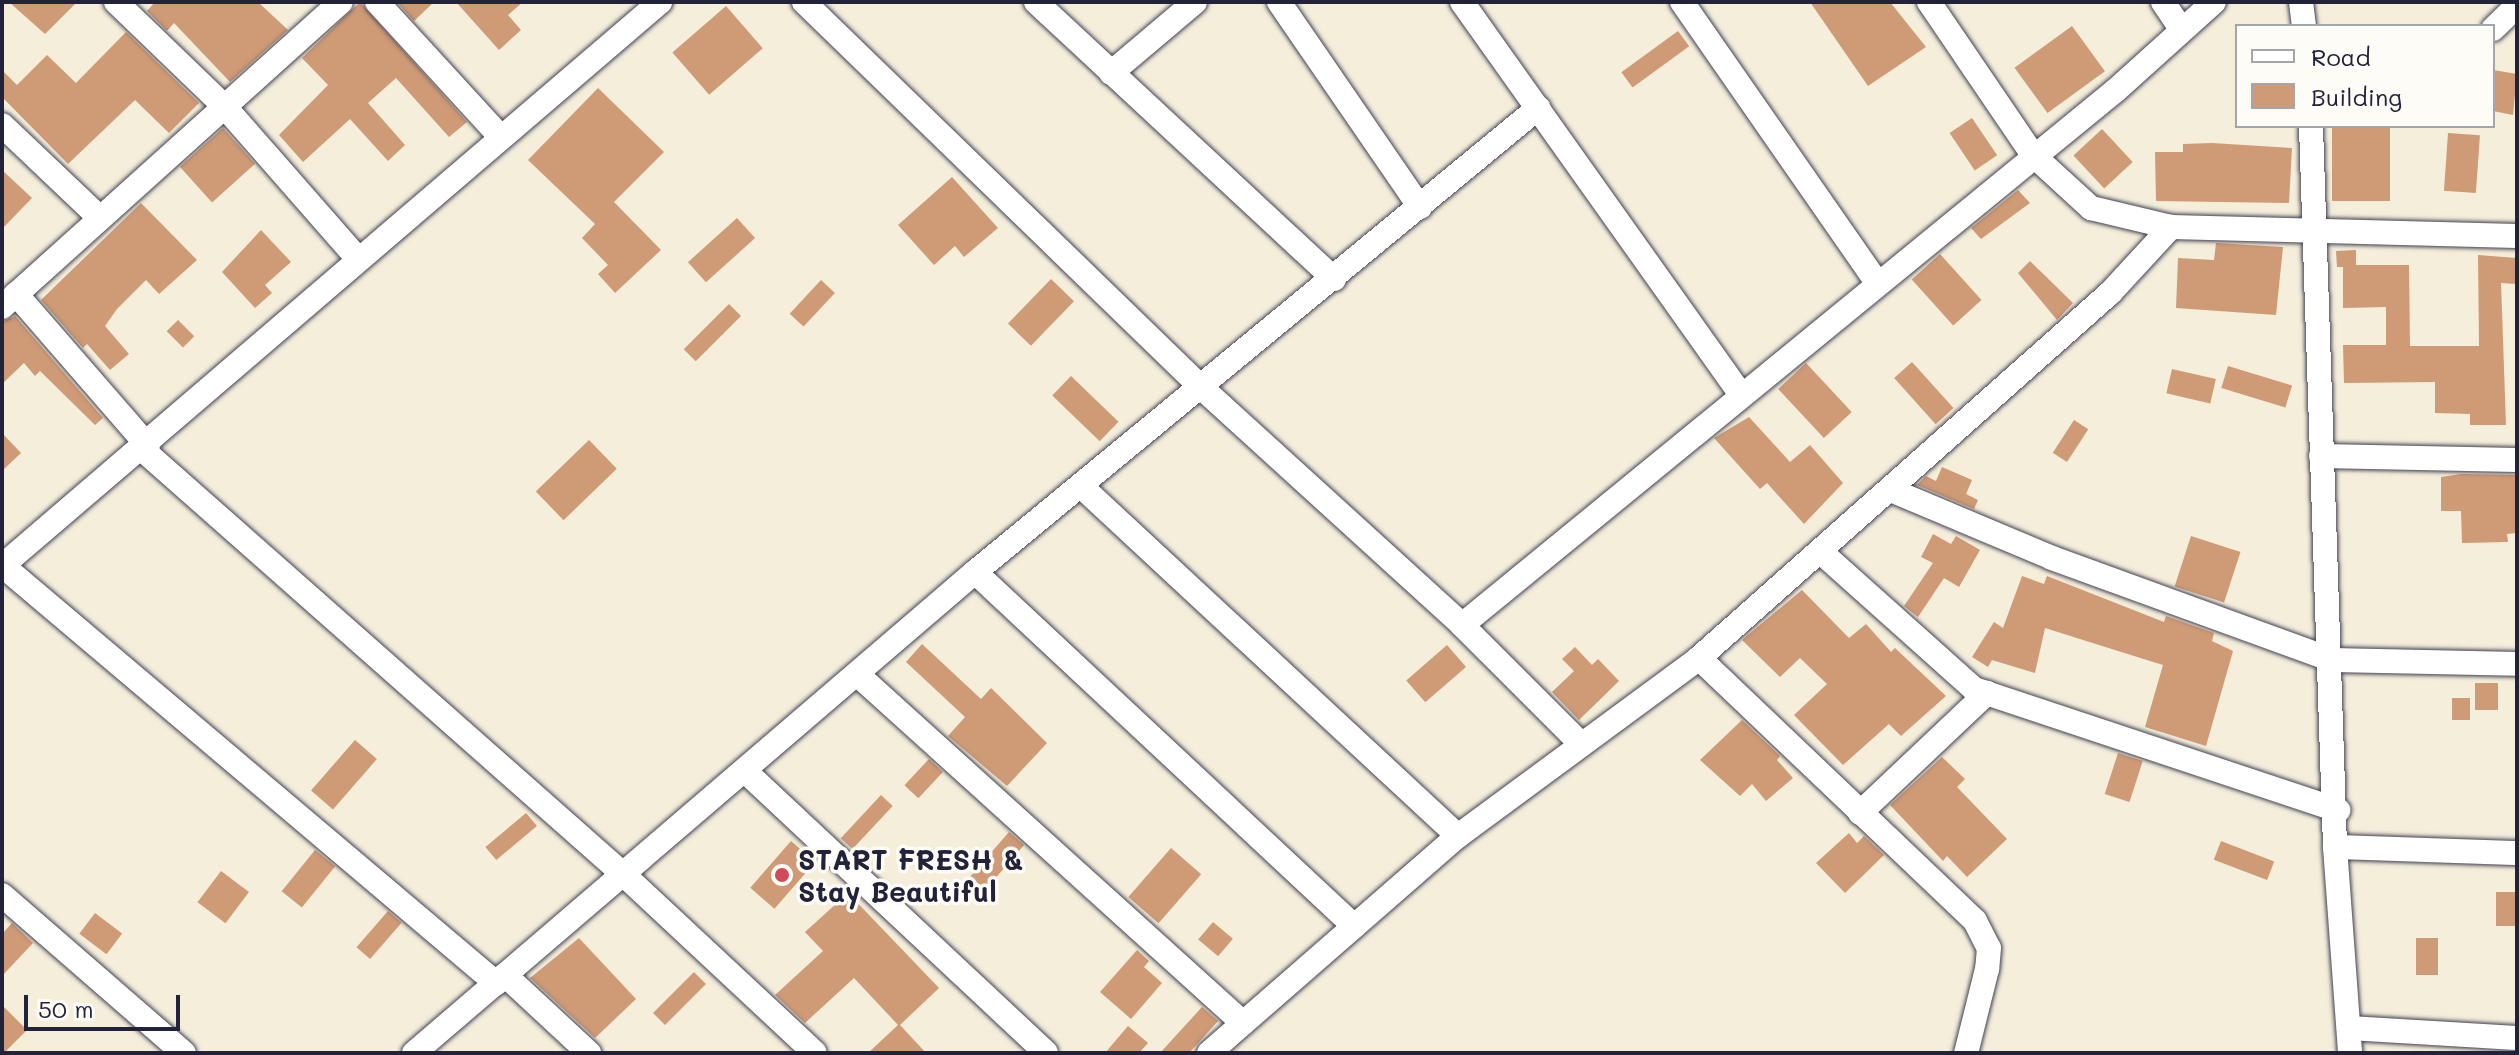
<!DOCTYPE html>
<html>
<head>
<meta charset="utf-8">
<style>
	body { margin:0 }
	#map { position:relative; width:2519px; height:1055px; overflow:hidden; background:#f4eedb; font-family:Mali,sans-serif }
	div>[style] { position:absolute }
	.building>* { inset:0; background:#cf9a76; transform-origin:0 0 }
	.roads { filter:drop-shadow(0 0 2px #424153) drop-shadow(0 0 2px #424153) }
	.minor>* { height:24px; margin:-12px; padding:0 12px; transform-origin:12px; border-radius:12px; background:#fff }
	.dots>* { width:22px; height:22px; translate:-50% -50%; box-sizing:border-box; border:4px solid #fdfcf7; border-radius:50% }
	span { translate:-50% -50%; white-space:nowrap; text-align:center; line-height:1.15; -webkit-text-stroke:7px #fdfcf7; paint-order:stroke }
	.poi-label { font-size:28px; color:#22223b; font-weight:700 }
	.left { translate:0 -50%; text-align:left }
	.frame { position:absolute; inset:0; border:4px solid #22223b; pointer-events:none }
	.legend { position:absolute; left:2235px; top:24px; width:260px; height:104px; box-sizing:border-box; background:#fdfcf7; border:2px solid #a5a5ac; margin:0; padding:10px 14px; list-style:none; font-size:24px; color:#22223b }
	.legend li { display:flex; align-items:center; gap:16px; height:40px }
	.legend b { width:40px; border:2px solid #a5a5ac }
	.scale { position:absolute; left:24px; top:995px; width:156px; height:36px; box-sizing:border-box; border:4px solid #22223b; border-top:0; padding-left:10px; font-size:24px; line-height:28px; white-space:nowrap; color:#22223b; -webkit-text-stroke:6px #fdfcf7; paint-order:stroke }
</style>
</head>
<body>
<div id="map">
	<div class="building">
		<div style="clip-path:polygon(9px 2px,77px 2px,45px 34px)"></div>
		<div style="clip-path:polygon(155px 2px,258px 2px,288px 30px,230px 82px,174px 23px,167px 31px,147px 11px)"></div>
		<div style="clip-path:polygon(360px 2px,467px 122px,449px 137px,396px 78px,368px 103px,405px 145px,388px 161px,350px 119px,303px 162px,279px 135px,328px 85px,302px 58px)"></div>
		<div style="clip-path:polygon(397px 2px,434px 2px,414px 21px)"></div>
		<div style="clip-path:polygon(456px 2px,523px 2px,508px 15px,521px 30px,499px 50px)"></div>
		<div style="clip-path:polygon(1810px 2px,1890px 2px,1926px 47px,1868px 86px)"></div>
		<div style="left:726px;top:6px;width:56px;height:71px;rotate:49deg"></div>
		<div style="left:2072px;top:26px;width:56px;height:71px;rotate:54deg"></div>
		<div style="left:1678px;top:31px;width:19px;height:70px;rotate:54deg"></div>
		<div style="clip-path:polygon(126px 32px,199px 103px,169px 133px,135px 100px,68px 164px,2px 97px,2px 70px,17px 85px,47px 55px,76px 83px)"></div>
		<div style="clip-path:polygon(2493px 70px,2517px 74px,2513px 115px,2493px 111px)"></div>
		<div style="clip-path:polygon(598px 88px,664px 152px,614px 202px,661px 250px,615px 293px,598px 274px,608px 265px,582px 238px,595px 224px,528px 160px)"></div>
		<div style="left:1972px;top:118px;width:45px;height:27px;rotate:56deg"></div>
		<div style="left:2332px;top:126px;width:58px;height:75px"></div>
		<div style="left:223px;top:128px;width:48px;height:58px;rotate:48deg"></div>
		<div style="left:2102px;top:129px;width:45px;height:39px;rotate:47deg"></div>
		<div style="left:2448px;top:133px;width:32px;height:58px;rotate:4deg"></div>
		<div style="clip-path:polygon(2212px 143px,2292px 148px,2289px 203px,2156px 201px,2155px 152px,2183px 152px,2183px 144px)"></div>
		<div style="clip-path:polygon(2px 170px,32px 198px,2px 229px)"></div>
		<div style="clip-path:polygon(952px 177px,998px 228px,964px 257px,955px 246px,934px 265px,898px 225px)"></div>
		<div style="clip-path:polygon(2018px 190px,2030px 203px,1981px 239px,1971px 228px)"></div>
		<div style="clip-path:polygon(141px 203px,197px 260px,159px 294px,146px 280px,117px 309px,105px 326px,129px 354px,110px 370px,87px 344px,83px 348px,41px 300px)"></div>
		<div style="left:737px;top:218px;width:27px;height:66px;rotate:48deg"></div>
		<div style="clip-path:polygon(261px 230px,291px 262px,265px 285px,272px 293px,255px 308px,222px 272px)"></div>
		<div style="clip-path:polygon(2216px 243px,2283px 247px,2276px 315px,2176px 308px,2178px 258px,2214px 260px)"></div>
		<div style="clip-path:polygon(2356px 250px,2356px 265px,2409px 265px,2410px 346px,2479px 346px,2478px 255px,2517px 258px,2517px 284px,2501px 283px,2506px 425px,2470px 425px,2470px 414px,2435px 413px,2435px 382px,2344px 383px,2343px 345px,2386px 345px,2386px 307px,2343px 308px,2343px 267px,2337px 267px,2336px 251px)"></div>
		<div style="left:1940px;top:254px;width:62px;height:38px;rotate:48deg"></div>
		<div style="clip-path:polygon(2030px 261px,2073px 303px,2057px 320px,2018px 273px)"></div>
		<div style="left:1051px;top:279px;width:32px;height:62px;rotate:44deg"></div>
		<div style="left:821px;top:280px;width:19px;height:46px;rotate:43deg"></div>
		<div style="left:729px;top:304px;width:17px;height:64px;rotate:45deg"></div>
		<div style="clip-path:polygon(15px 316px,103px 418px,95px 425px,40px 371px,35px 376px,24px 363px,2px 384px,2px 322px)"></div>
		<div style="left:178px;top:320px;width:23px;height:16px;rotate:45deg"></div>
		<div style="left:1912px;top:362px;width:62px;height:24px;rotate:48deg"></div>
		<div style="left:1806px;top:363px;width:67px;height:38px;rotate:47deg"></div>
		<div style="left:2228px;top:366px;width:67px;height:23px;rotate:17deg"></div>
		<div style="left:2172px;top:369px;width:45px;height:25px;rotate:13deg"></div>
		<div style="left:1071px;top:376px;width:66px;height:27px;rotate:44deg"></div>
		<div style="clip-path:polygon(1749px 417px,1790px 462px,1810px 445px,1843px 483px,1804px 524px,1767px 483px,1760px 489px,1714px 438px)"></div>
		<div style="left:2074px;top:420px;width:17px;height:39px;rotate:33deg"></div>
		<div style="clip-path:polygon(2px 433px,21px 453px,2px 471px)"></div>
		<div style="left:589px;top:440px;width:40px;height:74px;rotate:46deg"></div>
		<div style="clip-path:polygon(1942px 467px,1972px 480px,1966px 494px,1978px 500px,1974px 509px,1917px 485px,1926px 476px,1936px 481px)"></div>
		<div style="clip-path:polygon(2461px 474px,2517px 475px,2517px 533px,2507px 534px,2508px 542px,2462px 543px,2461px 511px,2441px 511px,2441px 477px)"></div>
		<div style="clip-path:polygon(1933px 534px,1951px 544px,1956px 536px,1980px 550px,1959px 587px,1944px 578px,1918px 617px,1904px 606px,1933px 563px,1921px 557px)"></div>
		<div style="left:2191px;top:536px;width:52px;height:53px;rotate:18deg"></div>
		<div style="clip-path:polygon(2022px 576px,2044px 584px,2047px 576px,2164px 622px,2166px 616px,2214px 633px,2212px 641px,2233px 651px,2206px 746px,2145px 727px,2163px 665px,2150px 661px,2045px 628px,2035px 673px,1992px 660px,1988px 667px,1972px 657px,1994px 622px,2003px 628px)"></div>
		<div style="clip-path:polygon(1802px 590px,1849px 638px,1866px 624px,1891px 652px,1895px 648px,1946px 696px,1901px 736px,1889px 724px,1843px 765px,1794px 715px,1827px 684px,1800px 658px,1780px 677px,1742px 640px)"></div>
		<div style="clip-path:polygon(922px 644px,981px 699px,991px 688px,1047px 743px,1007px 786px,948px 736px,965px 717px,906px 662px)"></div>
		<div style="left:1447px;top:645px;width:29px;height:54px;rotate:49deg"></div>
		<div style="clip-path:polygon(1575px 647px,1592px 665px,1598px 659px,1619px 681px,1579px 720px,1552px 692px,1574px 671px,1562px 659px)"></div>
		<div style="left:2475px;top:683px;width:23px;height:27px"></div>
		<div style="left:2470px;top:698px;width:22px;height:18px;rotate:90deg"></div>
		<div style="clip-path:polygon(1742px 720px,1780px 756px,1777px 760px,1793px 778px,1766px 801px,1752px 784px,1740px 796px,1700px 760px)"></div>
		<div style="left:355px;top:740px;width:29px;height:67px;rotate:41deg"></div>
		<div style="left:2118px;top:753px;width:26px;height:43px;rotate:18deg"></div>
		<div style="clip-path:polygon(1942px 757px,1965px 779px,1957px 787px,2007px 839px,1967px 877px,1947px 856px,1943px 861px,1890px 805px)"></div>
		<div style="left:929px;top:759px;width:19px;height:36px;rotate:43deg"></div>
		<div style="left:881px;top:795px;width:16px;height:59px;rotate:43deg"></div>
		<div style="left:526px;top:813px;width:17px;height:53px;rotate:50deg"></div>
		<div style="left:1009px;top:832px;width:20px;height:59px;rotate:41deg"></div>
		<div style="clip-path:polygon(1849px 833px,1857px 843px,1864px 836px,1884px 855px,1845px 893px,1816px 863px)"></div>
		<div style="left:791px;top:841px;width:32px;height:62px;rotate:41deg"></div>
		<div style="left:2221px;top:841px;width:57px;height:20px;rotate:21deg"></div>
		<div style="left:1171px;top:848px;width:40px;height:65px;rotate:41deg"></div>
		<div style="left:315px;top:850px;width:26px;height:53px;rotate:39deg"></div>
		<div style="left:221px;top:871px;width:35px;height:39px;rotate:37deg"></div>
		<div style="left:2496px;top:892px;width:21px;height:34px"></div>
		<div style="clip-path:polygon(848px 893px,939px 988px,900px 1025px,926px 1053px,868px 1053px,898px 1025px,854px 978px,805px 1023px,775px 995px,823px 951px,805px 932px)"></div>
		<div style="left:388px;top:911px;width:18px;height:48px;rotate:41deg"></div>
		<div style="left:95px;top:913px;width:34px;height:26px;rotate:37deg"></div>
		<div style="left:1213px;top:922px;width:26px;height:23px;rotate:40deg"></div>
		<div style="clip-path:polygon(12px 923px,33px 943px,2px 976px,2px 934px)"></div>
		<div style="clip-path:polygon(579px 938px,636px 999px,595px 1038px,530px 978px)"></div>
		<div style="left:2416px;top:938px;width:22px;height:37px"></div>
		<div style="clip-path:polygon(1137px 950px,1149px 961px,1144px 967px,1162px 983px,1131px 1019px,1100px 992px)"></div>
		<div style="left:694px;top:972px;width:17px;height:58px;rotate:45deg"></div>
		<div style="clip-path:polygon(2px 1005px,27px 1030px,4px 1053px,2px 1053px)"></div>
		<div style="clip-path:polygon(1202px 1007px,1218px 1021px,1189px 1053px,1160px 1053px)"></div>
		<div style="clip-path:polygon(1128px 1026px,1148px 1043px,1139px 1053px,1105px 1053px)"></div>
	</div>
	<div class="roads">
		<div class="minor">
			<div style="left:116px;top:2px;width:151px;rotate:43.9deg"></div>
			<div style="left:225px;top:107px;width:202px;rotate:48.8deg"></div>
			<div style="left:377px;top:2px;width:182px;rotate:47.5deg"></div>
			<div style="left:804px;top:2px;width:556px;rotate:44.13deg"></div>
			<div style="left:1203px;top:389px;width:350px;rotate:42.3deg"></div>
			<div style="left:1462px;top:625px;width:844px;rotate:-39.28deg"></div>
			<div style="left:2115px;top:91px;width:133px;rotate:-42deg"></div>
			<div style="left:1036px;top:2px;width:407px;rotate:42.9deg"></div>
			<div style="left:1279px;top:2px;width:249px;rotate:55.5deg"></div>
			<div style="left:1462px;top:2px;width:483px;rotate:54.6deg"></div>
			<div style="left:1682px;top:2px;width:343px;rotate:55.2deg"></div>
			<div style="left:1929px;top:2px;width:185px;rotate:55.8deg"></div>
			<div style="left:2033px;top:155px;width:79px;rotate:42.4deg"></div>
			<div style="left:2091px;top:208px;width:82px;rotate:13.4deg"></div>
			<div style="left:2171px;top:227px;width:346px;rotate:1.5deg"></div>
			<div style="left:2163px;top:2px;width:34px;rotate:56deg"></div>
			<div style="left:2301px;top:2px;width:24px;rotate:83deg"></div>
			<div style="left:2493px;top:29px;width:33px;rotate:-44deg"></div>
			<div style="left:1111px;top:73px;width:110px;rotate:-40.2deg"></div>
			<div style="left:2px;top:125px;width:135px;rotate:43.5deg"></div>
			<div style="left:2311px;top:126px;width:721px;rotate:88.09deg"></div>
			<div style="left:2335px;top:847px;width:207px;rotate:85.8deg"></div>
			<div style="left:16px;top:294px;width:201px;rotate:49deg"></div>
			<div style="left:2px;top:307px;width:456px;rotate:-42deg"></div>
			<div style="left:143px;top:450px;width:640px;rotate:41.46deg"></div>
			<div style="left:623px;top:874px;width:262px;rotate:43deg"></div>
			<div style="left:2321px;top:456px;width:196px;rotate:1.2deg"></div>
			<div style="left:1082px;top:487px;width:513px;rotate:42.87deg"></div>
			<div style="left:1893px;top:491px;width:173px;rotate:22.8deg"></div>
			<div style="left:2052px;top:558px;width:298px;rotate:20deg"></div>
			<div style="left:2332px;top:660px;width:185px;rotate:1.2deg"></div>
			<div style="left:1822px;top:553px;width:204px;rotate:41.8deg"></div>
			<div style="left:1974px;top:689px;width:384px;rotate:18.4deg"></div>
			<div style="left:2px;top:566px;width:867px;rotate:-40.6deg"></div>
			<div style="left:3px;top:566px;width:646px;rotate:40.23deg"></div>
			<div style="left:975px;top:572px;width:519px;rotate:43.05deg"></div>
			<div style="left:1462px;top:625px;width:168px;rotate:45deg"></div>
			<div style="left:1699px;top:658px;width:381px;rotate:43.6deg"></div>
			<div style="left:1975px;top:921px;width:30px;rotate:63deg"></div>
			<div style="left:1989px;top:948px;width:21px;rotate:95deg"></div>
			<div style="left:1987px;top:969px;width:87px;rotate:104deg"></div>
			<div style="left:858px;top:675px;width:519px;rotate:42.11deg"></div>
			<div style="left:745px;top:771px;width:412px;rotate:43.1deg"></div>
			<div style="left:1860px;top:813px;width:175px;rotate:-43.4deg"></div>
			<div style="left:2335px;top:847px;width:182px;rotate:1.9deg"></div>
			<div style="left:2px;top:895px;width:241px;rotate:41deg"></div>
			<div style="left:505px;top:975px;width:115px;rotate:42.9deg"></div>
			<div style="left:2349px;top:1028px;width:168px;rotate:3.4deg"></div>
			<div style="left:414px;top:1053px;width:739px;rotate:-40.61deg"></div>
			<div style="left:975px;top:572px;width:730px;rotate:-39.49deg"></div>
			<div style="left:1209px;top:1053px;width:330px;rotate:-41.1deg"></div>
			<div style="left:1458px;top:836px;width:300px;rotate:-36.4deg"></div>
			<div style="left:1699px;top:658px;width:550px;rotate:-41.61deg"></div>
			<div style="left:2110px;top:293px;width:90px;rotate:-47.3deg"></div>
		</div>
	</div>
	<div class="dots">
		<div style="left:782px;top:875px;background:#d1495b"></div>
	</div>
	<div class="poi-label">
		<span class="left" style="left:798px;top:875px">START FRESH &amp;<br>Stay Beautiful</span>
	</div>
	<div class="frame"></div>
	<ul class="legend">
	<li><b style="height:10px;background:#fff"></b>Road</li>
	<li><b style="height:22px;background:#cf9a76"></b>Building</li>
	</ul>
	<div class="scale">50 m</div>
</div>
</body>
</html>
